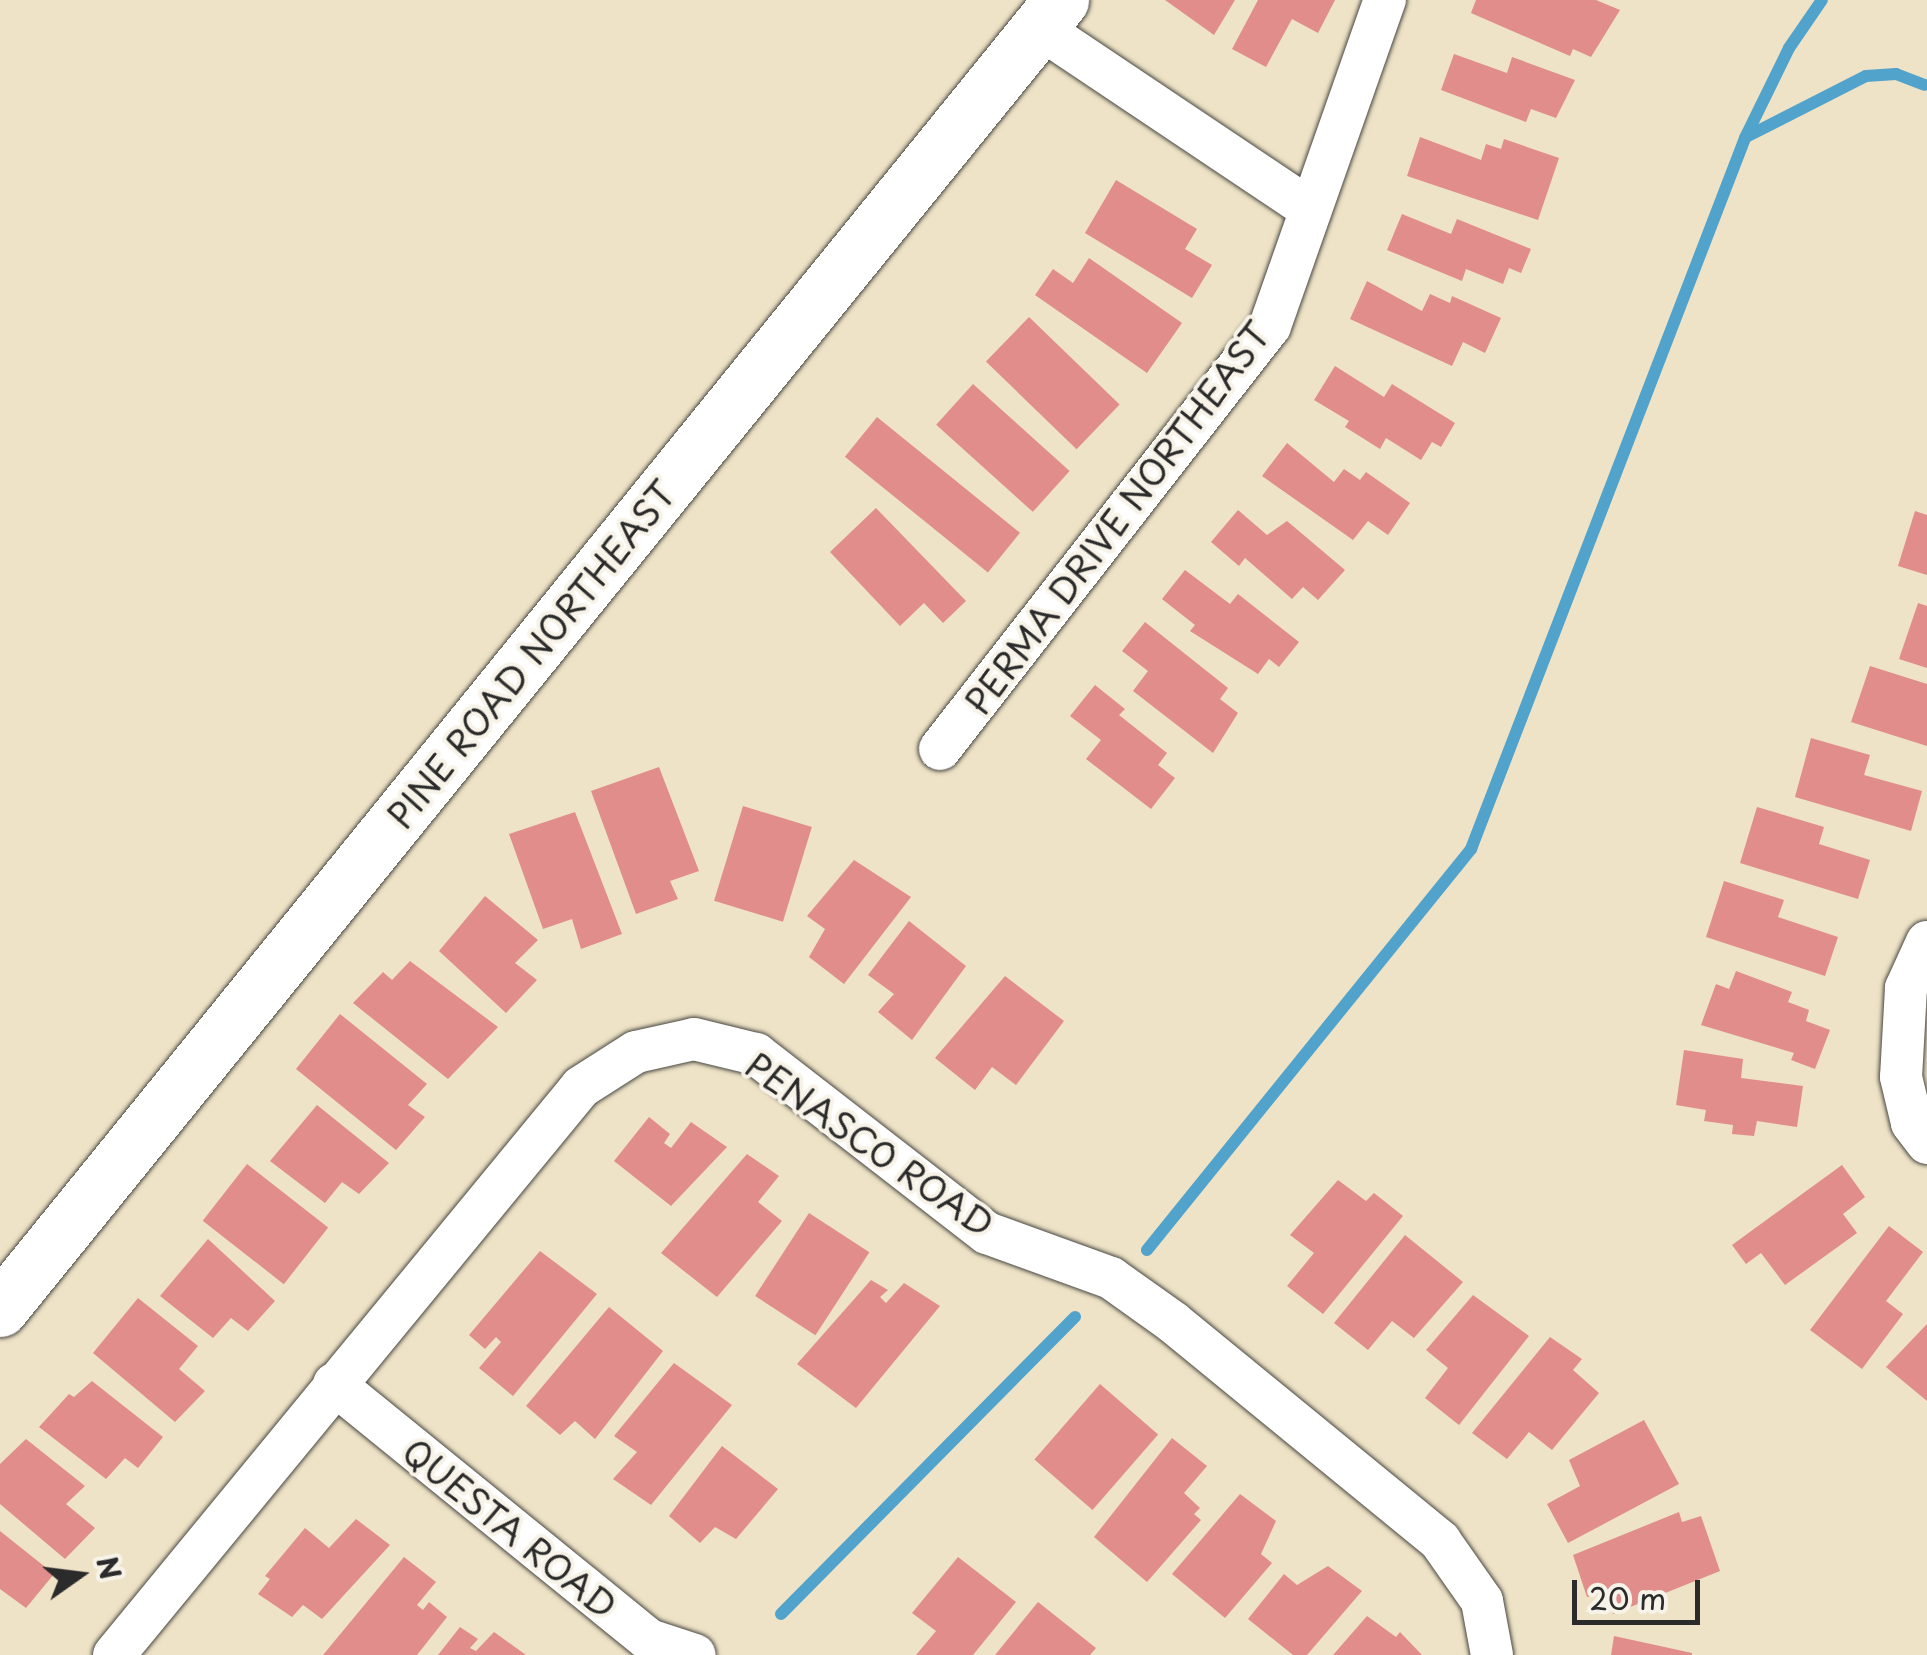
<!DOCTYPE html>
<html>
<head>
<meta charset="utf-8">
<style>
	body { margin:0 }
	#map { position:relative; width:1927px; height:1655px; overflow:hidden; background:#eee3c6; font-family:"Playpen Sans",sans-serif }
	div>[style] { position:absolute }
	.stream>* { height:12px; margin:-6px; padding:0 6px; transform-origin:6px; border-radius:6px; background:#51a3cc }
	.building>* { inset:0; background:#e18d8b; transform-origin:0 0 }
	.roads { filter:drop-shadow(0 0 2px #484742) drop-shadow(0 0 2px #484742) }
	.street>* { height:42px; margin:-21px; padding:0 21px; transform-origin:21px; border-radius:21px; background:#fff }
	.secondary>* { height:55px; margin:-27.5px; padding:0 27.5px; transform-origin:27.5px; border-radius:27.5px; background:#fff }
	span { translate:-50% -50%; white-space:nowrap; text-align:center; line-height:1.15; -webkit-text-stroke:8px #f7f3e8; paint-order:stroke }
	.street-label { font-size:35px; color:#2b2b2b }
	.north { position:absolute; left:30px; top:1525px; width:100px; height:100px; -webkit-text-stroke:8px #f7f3e8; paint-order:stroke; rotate:76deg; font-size:28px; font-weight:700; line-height:40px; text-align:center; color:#2b2b2b }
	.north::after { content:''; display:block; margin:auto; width:35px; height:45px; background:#2b2b2b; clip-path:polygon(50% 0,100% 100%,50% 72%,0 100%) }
	.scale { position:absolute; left:1572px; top:1580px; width:128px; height:45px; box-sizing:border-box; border:5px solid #2b2b2b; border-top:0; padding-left:12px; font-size:30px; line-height:35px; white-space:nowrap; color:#2b2b2b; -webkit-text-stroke:8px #f7f3e8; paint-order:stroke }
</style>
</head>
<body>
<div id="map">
	<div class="stream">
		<div style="left:1748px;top:136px;width:132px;rotate:-27deg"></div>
		<div style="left:1866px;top:76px;width:30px;rotate:-4deg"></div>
		<div style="left:1896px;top:74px;width:30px;rotate:21deg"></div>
		<div style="left:1147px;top:1250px;width:516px;rotate:-51.06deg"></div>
		<div style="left:1471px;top:849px;width:762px;rotate:-68.92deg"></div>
		<div style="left:1745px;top:138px;width:100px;rotate:-63.9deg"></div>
		<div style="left:1789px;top:48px;width:58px;rotate:-55.5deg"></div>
		<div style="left:781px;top:1614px;width:418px;rotate:-45.3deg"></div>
	</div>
	<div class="building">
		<div style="clip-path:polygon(1165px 0,1235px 0,1214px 35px)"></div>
		<div style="clip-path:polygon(1258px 0,1335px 0,1318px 33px,1292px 19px,1266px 67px,1232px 49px)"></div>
		<div style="clip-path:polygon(1476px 0,1596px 0,1620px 10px,1591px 57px,1573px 49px,1570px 56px,1471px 13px)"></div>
		<div style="clip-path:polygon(1454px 54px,1507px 73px,1512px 57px,1575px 80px,1556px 118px,1531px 109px,1526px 122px,1441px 90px)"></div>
		<div style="clip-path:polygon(1420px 137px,1481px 160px,1486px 144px,1501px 149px,1504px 139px,1559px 158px,1538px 220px,1407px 176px)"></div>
		<div style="clip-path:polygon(1116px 180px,1197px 229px,1185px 249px,1212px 265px,1192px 298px,1085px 233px)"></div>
		<div style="clip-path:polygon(1402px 214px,1451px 234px,1457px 219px,1531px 249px,1521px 273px,1509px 268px,1503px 284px,1466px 269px,1462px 281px,1387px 250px)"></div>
		<div style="clip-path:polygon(1089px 258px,1182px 323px,1147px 373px,1035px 295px,1053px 269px,1073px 283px)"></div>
		<div style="clip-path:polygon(1367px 281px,1422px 311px,1430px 294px,1450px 303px,1452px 296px,1501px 318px,1485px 353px,1463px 342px,1452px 366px,1350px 319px)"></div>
		<div style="left:1029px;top:317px;width:126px;height:62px;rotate:44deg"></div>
		<div style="clip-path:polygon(1335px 366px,1384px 397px,1392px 384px,1455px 423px,1441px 447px,1432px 442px,1421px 460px,1386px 438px,1380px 449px,1345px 427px,1349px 421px,1314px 400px)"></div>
		<div style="left:973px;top:384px;width:130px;height:55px;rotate:42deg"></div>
		<div style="left:877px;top:417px;width:184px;height:51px;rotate:39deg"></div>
		<div style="clip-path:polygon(1287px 443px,1334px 482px,1344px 469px,1360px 480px,1366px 472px,1410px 503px,1388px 535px,1368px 521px,1353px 540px,1262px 476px)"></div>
		<div style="clip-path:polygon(876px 508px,966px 601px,943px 623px,924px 603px,900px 626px,830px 552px)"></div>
		<div style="clip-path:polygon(1238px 510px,1267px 535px,1287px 521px,1345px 570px,1318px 600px,1303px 587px,1292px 599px,1245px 558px,1239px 566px,1211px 542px)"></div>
		<div style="clip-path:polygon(1915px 511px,1927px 515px,1927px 575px,1898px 566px)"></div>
		<div style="clip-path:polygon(1185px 570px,1230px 604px,1238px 594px,1299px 642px,1279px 667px,1269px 659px,1258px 674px,1190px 631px,1195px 625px,1162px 599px)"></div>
		<div style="clip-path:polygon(1918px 603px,1927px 606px,1927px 668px,1899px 659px)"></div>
		<div style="clip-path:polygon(1145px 622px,1228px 688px,1220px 699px,1238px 713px,1213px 753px,1133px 691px,1148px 671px,1122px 651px)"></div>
		<div style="clip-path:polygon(1870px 666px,1927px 684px,1927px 746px,1851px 722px)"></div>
		<div style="clip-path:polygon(1095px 685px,1125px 709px,1119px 715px,1167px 753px,1158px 765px,1175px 778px,1151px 809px,1086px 759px,1101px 740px,1070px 716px)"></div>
		<div style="clip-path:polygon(1811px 738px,1870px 755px,1864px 775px,1922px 791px,1911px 831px,1795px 797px)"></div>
		<div style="clip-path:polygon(659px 767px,699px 871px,670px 881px,678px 899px,636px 914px,591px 791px)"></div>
		<div style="left:743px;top:806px;width:72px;height:99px;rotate:17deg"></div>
		<div style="clip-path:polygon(1757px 807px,1824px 827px,1819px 844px,1870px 860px,1858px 899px,1740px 863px)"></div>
		<div style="clip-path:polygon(575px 812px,622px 934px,581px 949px,572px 919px,543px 929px,509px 834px)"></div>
		<div style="clip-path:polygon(854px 860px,911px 897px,844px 984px,809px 957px,825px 929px,807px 916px)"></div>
		<div style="clip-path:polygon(1724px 881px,1784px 900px,1778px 917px,1838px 937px,1825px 976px,1706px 937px)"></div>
		<div style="clip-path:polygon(485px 896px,538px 940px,515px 963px,537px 980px,506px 1013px,439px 951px)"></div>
		<div style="clip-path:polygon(909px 921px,966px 966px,912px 1040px,878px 1012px,894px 994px,868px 975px)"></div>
		<div style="clip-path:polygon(410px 961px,498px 1027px,448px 1079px,353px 1003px,383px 972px,392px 980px)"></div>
		<div style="clip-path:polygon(1736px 971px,1792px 992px,1788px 1002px,1809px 1010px,1806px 1021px,1830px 1030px,1815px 1069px,1791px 1060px,1794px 1053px,1701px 1025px,1716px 984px,1729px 989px)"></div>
		<div style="clip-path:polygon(1005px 976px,1064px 1021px,1016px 1085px,992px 1067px,975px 1090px,935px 1058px)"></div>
		<div style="clip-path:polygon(340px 1014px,427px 1084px,408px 1105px,425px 1117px,396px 1150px,296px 1069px)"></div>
		<div style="clip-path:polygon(1684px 1050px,1743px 1059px,1741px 1078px,1803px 1086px,1797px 1127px,1757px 1121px,1754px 1136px,1732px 1134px,1733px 1125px,1704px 1121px,1706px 1110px,1676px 1105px)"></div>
		<div style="clip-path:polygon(317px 1105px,389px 1163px,359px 1194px,342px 1182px,325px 1203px,270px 1161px)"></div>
		<div style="clip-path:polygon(649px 1117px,670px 1134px,664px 1143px,671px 1148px,691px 1122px,727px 1147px,671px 1206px,614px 1161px)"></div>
		<div style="clip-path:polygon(747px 1154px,779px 1176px,758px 1202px,782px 1221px,717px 1297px,661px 1253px)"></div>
		<div style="left:247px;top:1164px;width:103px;height:72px;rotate:38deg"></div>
		<div style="clip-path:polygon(1842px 1165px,1865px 1197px,1843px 1214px,1857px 1233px,1785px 1285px,1761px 1253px,1746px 1264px,1732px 1245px)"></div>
		<div style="clip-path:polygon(1338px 1180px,1366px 1201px,1374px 1193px,1403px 1216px,1323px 1314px,1287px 1286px,1314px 1253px,1290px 1235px)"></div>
		<div style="left:809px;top:1213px;width:72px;height:99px;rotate:33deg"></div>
		<div style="clip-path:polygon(1889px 1226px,1923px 1252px,1886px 1301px,1903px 1314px,1862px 1369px,1810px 1330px)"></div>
		<div style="clip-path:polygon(1405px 1235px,1463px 1282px,1414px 1338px,1392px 1321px,1368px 1350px,1334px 1323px)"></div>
		<div style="clip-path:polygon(208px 1239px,275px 1301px,248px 1331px,231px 1318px,213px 1338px,160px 1296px)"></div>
		<div style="clip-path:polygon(540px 1251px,597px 1294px,513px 1396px,479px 1368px,501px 1342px,496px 1337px,485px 1349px,469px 1335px)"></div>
		<div style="clip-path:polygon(871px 1280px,888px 1290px,880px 1297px,886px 1303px,904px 1283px,940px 1306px,856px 1408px,797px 1364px)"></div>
		<div style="clip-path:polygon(1473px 1295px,1529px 1336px,1459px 1425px,1425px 1398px,1448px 1368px,1426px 1350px)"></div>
		<div style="clip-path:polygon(138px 1298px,198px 1346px,179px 1369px,205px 1391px,175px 1422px,93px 1353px)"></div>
		<div style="clip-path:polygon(609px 1307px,663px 1351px,595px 1439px,575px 1421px,560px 1435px,526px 1406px)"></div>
		<div style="clip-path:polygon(1927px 1324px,1927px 1401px,1886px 1367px)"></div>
		<div style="clip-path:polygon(1550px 1337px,1582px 1359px,1573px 1370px,1599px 1393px,1552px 1450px,1529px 1432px,1507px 1459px,1472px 1433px)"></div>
		<div style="clip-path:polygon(674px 1363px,732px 1405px,651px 1505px,613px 1479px,637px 1452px,614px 1436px)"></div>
		<div style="clip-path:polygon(92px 1381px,163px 1437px,138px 1468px,125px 1458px,106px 1479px,39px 1427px,69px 1394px,74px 1397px)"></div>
		<div style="left:1100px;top:1384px;width:77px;height:100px;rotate:41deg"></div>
		<div style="clip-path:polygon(1644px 1420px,1679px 1484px,1568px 1543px,1547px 1504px,1580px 1486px,1569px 1460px)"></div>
		<div style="clip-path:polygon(1172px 1438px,1207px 1466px,1184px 1493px,1200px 1508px,1194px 1514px,1201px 1520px,1147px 1582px,1094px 1537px)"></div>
		<div style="clip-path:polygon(26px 1439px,85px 1486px,66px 1504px,95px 1528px,65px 1559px,0 1504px,0 1464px)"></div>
		<div style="clip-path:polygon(722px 1446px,778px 1489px,736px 1539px,715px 1527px,700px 1543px,669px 1516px)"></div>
		<div style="clip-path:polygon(1240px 1494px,1276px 1521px,1261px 1554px,1272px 1563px,1225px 1618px,1172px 1574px)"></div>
		<div style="clip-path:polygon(1679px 1512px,1682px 1522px,1701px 1516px,1720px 1571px,1613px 1614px,1606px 1591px,1587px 1597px,1573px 1555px)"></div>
		<div style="clip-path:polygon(356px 1519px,390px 1545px,322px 1619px,303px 1605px,292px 1617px,258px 1594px,270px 1579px,265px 1576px,305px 1528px,329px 1548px)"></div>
		<div style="clip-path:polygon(0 1531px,54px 1574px,26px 1608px,0 1589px)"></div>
		<div style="clip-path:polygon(404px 1557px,436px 1582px,417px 1605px,423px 1610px,429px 1602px,447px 1617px,417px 1655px,323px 1655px)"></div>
		<div style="clip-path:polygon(958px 1557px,1016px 1602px,973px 1655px,916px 1655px,936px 1631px,912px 1613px)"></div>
		<div style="clip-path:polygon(1328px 1566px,1362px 1591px,1307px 1655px,1293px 1655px,1248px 1619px,1284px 1574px,1297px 1585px)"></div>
		<div style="clip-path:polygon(1038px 1602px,1096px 1648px,1090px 1655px,995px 1655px)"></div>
		<div style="clip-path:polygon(1367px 1616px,1396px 1637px,1400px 1632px,1422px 1655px,1333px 1655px)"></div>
		<div style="clip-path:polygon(460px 1627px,478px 1639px,470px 1648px,476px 1651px,494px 1632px,526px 1655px,438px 1655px)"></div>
		<div style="clip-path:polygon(1614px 1636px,1692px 1653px,1692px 1655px,1611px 1655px)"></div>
	</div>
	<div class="roads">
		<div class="street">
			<div style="left:1041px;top:29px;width:324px;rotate:33.8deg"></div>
			<div style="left:940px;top:749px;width:536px;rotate:-52.04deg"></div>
			<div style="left:1270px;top:326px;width:346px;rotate:-70.6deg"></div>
			<div style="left:1927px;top:942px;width:51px;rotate:114.5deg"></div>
			<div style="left:1906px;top:988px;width:89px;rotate:93.2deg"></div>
			<div style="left:1901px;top:1077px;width:47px;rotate:76.6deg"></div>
			<div style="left:1912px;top:1123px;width:25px;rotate:53deg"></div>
			<div style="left:334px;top:1384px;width:406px;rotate:39.1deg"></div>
			<div style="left:649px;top:1640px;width:48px;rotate:18.1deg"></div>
			<div style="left:114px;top:1655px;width:735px;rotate:-50.57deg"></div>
			<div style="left:581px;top:1087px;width:65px;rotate:-32.5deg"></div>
			<div style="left:636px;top:1052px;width:59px;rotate:-12.6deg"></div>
			<div style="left:694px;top:1039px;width:64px;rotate:13.6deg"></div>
			<div style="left:756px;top:1054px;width:292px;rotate:37.8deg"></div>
			<div style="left:987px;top:1233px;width:132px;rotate:19.9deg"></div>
			<div style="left:1111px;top:1278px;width:77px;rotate:35.5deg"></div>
			<div style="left:1174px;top:1323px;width:344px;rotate:39.3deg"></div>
			<div style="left:1440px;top:1541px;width:73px;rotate:55deg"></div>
			<div style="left:1482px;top:1601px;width:55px;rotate:79.5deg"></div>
		</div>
		<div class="secondary">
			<div style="left:0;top:1309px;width:1685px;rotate:-50.97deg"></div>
		</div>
	</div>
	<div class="street-label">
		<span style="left:1117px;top:518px;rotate:-53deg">PERMA DRIVE NORTHEAST</span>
		<span style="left:531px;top:654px;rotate:-51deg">PINE ROAD NORTHEAST</span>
		<span style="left:870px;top:1144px;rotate:35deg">PENASCO ROAD</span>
		<span style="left:510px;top:1528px;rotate:39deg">QUESTA ROAD</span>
	</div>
	<div class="north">N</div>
	<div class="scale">20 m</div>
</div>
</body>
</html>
